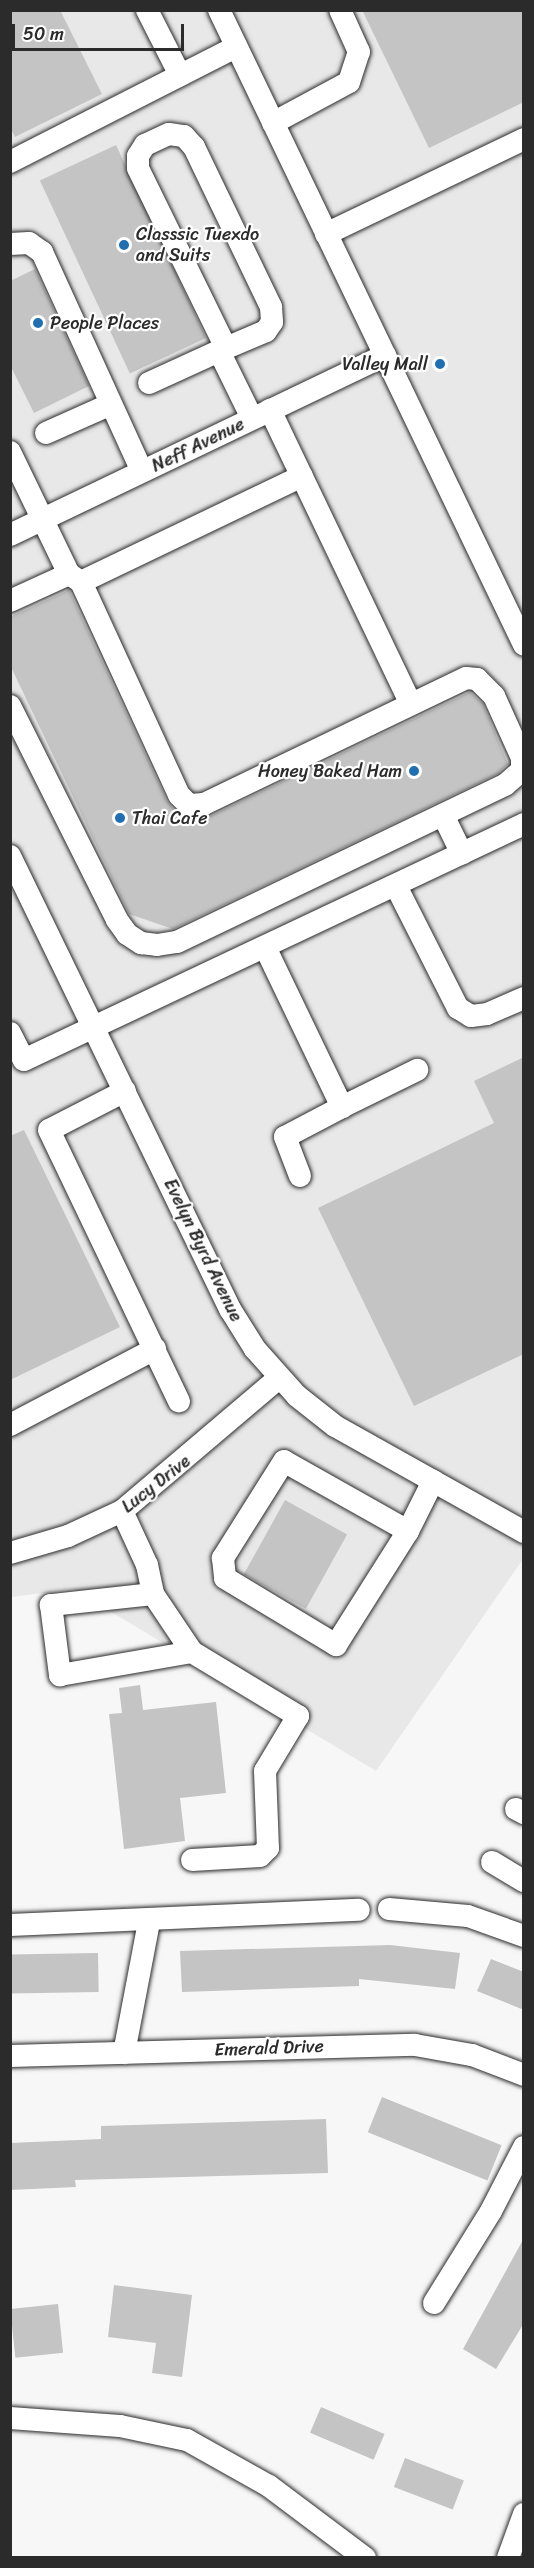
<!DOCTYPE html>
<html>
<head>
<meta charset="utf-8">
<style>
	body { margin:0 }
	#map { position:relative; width:534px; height:2568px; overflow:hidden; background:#f7f7f7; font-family:Sriracha,sans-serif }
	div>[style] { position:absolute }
	.built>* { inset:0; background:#e8e8e8 }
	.building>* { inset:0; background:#c4c4c4; transform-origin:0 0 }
	.roads { filter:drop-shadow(0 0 2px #2b2b2b) drop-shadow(0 0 2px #2b2b2b) }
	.minor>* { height:22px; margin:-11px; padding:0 11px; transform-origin:11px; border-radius:11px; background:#fff }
	.dots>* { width:16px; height:16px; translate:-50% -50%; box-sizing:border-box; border:3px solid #fff; border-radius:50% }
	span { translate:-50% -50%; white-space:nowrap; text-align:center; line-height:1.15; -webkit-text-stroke:4.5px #fff; paint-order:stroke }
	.poi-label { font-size:18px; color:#2b2b2b }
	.left { translate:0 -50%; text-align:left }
	.right { translate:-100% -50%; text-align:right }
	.street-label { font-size:18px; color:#2b2b2b }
	.frame { position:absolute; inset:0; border:12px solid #2b2b2b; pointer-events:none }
	.scale { position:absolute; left:12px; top:24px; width:172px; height:27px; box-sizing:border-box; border:3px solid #2b2b2b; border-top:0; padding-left:8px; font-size:18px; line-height:21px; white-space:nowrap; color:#2b2b2b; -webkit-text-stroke:4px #fff; paint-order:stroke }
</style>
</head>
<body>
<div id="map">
	<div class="built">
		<div style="clip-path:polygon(10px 11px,523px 11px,523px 1559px,376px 1771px,73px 1589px,11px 1597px)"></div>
	</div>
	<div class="building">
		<div style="clip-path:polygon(10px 10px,60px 10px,102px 94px,15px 137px,10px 127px)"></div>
		<div style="clip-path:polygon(362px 10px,524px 10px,524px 102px,429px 148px)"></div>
		<div style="left:116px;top:145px;width:213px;height:84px;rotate:65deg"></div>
		<div style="clip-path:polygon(35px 269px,89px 386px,34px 413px,10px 365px,10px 281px)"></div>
		<div style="clip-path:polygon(69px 590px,167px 801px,180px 818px,196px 823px,470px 692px,483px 704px,508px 764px,497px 774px,173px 929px,129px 914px,10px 665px,10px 617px)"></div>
		<div style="clip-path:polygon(524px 1057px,524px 1354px,414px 1406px,318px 1208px,494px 1123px,474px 1081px)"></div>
		<div style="clip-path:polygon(24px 1130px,120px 1327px,10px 1380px,10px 1136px)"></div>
		<div style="left:285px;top:1500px;width:71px;height:85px;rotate:29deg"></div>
		<div style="clip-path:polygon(140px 1685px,143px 1710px,216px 1702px,226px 1793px,180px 1798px,185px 1841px,124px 1849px,109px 1714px,122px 1713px,119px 1688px)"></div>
		<div style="clip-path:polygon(390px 1945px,460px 1953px,455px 1989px,359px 1979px,359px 1986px,182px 1992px,180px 1951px)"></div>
		<div style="left:98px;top:1953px;width:39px;height:88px;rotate:89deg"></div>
		<div style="clip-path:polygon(491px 1959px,524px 1972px,524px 2010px,477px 1991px)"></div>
		<div style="left:382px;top:2097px;width:129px;height:38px;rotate:22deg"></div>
		<div style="clip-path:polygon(326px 2119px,328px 2173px,75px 2180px,76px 2187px,10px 2190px,10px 2143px,101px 2139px,101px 2126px)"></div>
		<div style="clip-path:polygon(524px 2238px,524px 2323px,496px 2369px,463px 2349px)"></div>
		<div style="clip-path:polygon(114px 2285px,192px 2295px,182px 2377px,152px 2373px,156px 2343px,108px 2337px)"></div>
		<div style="left:58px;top:2304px;width:49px;height:48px;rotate:84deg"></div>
		<div style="left:321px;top:2407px;width:69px;height:28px;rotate:23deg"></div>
		<div style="left:405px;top:2458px;width:63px;height:31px;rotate:21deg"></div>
	</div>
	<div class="roads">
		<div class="minor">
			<div style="left:147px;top:10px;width:73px;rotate:63.1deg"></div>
			<div style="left:219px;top:10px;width:704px;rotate:64.34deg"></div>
			<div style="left:273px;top:123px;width:86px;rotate:-28.3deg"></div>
			<div style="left:349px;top:82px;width:32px;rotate:-72deg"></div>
			<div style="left:359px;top:52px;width:46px;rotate:-114.3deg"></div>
			<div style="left:10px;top:162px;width:254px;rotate:-27deg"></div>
			<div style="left:326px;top:234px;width:220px;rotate:-25.6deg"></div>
			<div style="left:10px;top:244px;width:19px;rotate:-3deg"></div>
			<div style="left:29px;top:243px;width:16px;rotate:35deg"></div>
			<div style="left:42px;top:252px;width:241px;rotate:65.5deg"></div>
			<div style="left:226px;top:348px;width:200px;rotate:-116.1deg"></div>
			<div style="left:138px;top:168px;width:12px;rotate:-90deg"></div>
			<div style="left:138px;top:156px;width:13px;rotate:-58deg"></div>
			<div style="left:145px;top:145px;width:26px;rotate:-25deg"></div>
			<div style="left:169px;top:134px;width:15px;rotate:8deg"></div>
			<div style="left:184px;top:136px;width:15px;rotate:48deg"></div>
			<div style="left:194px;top:147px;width:178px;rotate:64.3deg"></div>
			<div style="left:271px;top:307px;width:15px;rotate:86deg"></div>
			<div style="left:272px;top:322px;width:11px;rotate:124deg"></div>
			<div style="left:266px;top:331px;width:43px;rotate:157deg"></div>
			<div style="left:226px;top:348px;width:8px;rotate:157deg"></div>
			<div style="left:219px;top:351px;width:75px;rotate:63.8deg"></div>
			<div style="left:149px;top:383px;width:77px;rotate:-24.6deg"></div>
			<div style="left:270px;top:410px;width:326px;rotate:64.4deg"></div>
			<div style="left:46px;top:433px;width:71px;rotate:-24deg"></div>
			<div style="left:10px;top:452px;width:136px;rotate:64.2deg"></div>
			<div style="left:69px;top:574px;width:65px;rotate:155.4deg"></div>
			<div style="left:10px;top:535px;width:416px;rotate:-25.6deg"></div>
			<div style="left:81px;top:582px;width:245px;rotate:-25.6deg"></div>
			<div style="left:10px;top:706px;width:239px;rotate:63.4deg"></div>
			<div style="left:117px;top:920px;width:17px;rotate:54deg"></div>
			<div style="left:127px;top:934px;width:17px;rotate:33deg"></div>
			<div style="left:141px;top:943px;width:16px;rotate:7deg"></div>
			<div style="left:157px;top:945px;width:20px;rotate:-9deg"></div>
			<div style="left:177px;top:942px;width:364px;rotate:-25.6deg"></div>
			<div style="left:505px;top:785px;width:23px;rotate:-41deg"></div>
			<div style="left:522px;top:770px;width:12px;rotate:-90deg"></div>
			<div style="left:522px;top:758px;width:68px;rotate:-114.3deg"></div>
			<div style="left:494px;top:696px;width:24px;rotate:-135deg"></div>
			<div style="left:477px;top:679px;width:11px;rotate:-175deg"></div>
			<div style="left:466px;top:678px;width:291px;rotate:154.3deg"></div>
			<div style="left:204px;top:804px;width:15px;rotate:176deg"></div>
			<div style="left:189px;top:805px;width:14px;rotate:-135deg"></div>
			<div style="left:179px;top:795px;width:234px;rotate:-114.7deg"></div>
			<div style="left:81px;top:582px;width:14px;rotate:-146deg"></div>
			<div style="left:443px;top:815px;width:43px;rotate:64deg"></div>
			<div style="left:10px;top:856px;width:504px;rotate:64.1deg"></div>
			<div style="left:230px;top:1309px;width:47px;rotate:58deg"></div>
			<div style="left:255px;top:1349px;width:63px;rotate:48.2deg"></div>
			<div style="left:297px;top:1396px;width:48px;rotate:38.3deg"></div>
			<div style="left:335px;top:1426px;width:217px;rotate:29.3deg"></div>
			<div style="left:396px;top:886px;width:137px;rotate:63.1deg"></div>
			<div style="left:458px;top:1008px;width:15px;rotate:32deg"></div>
			<div style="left:471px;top:1016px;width:16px;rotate:-7deg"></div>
			<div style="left:487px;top:1014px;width:40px;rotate:-23.4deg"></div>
			<div style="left:265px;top:947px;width:178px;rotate:64.3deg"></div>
			<div style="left:342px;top:1107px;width:84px;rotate:-26.3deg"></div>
			<div style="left:10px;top:1033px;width:30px;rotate:63deg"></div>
			<div style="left:24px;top:1060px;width:553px;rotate:-25.27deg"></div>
			<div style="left:125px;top:1091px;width:85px;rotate:152.8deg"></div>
			<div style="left:49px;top:1130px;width:301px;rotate:64.4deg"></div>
			<div style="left:300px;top:1176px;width:42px;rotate:-111deg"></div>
			<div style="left:285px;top:1137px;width:64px;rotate:-27.8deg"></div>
			<div style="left:10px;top:1425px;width:164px;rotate:-27.7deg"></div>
			<div style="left:122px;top:1511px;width:60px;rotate:65.2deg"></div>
			<div style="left:147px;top:1565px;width:30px;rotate:78deg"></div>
			<div style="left:153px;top:1594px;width:103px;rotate:173.8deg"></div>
			<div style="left:51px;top:1605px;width:71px;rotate:82.7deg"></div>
			<div style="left:60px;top:1675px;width:134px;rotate:-9.9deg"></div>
			<div style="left:192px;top:1652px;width:70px;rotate:-123.9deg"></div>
			<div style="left:408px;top:1531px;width:142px;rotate:-150.6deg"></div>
			<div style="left:284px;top:1461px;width:115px;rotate:122.2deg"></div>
			<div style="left:223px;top:1558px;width:20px;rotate:84deg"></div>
			<div style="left:225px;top:1578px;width:130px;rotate:31.1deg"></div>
			<div style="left:336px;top:1645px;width:135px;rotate:-57.7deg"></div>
			<div style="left:408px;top:1531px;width:56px;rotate:-63.4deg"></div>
			<div style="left:10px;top:1553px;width:60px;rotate:-16.3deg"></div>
			<div style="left:68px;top:1536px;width:60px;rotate:-24.8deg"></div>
			<div style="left:122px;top:1511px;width:206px;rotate:-40.3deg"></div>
			<div style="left:192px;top:1652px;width:124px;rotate:31.1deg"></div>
			<div style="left:298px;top:1716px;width:64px;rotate:121deg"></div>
			<div style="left:265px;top:1771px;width:77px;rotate:87.8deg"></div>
			<div style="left:268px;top:1848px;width:11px;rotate:135deg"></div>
			<div style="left:260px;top:1856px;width:68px;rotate:176.6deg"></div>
			<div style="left:516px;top:1809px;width:9px;rotate:27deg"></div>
			<div style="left:492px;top:1862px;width:37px;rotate:31deg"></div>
			<div style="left:389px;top:1909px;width:79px;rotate:5.1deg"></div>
			<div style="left:468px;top:1916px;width:59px;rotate:19.7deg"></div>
			<div style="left:10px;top:1925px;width:349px;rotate:-2.5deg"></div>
			<div style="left:124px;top:2053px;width:133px;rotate:-79.2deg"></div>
			<div style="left:10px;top:2056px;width:405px;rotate:-1.6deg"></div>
			<div style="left:415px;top:2045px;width:58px;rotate:10deg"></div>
			<div style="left:472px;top:2055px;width:56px;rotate:21deg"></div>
			<div style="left:434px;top:2303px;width:108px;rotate:-58.2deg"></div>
			<div style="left:491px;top:2211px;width:72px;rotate:-62.7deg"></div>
			<div style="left:10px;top:2418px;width:110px;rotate:4.2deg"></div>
			<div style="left:120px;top:2426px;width:68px;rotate:11.8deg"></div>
			<div style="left:187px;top:2440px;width:94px;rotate:29.3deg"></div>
			<div style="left:269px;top:2486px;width:120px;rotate:36.9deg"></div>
			<div style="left:508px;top:2558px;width:47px;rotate:-70deg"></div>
		</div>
	</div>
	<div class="dots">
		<div style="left:124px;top:245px;background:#1f6fb2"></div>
		<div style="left:38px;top:323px;background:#1f6fb2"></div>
		<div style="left:440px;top:364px;background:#1f6fb2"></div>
		<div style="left:414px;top:771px;background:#1f6fb2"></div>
		<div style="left:120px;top:818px;background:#1f6fb2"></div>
	</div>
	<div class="poi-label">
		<span class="left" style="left:136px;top:245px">Classsic Tuexdo<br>and Suits</span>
		<span class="left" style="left:50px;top:323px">People Places</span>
		<span class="right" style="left:428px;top:364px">Valley Mall</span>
		<span class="right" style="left:402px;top:771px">Honey Baked Ham</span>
		<span class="left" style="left:132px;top:818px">Thai Cafe</span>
	</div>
	<div class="street-label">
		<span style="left:198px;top:445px;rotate:-26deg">Neff Avenue</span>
		<span style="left:203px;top:1250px;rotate:64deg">Evelyn Byrd Avenue</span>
		<span style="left:156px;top:1484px;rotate:-38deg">Lucy Drive</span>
		<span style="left:269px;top:2048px;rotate:-2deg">Emerald Drive</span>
	</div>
	<div class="frame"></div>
	<div class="scale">50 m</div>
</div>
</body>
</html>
